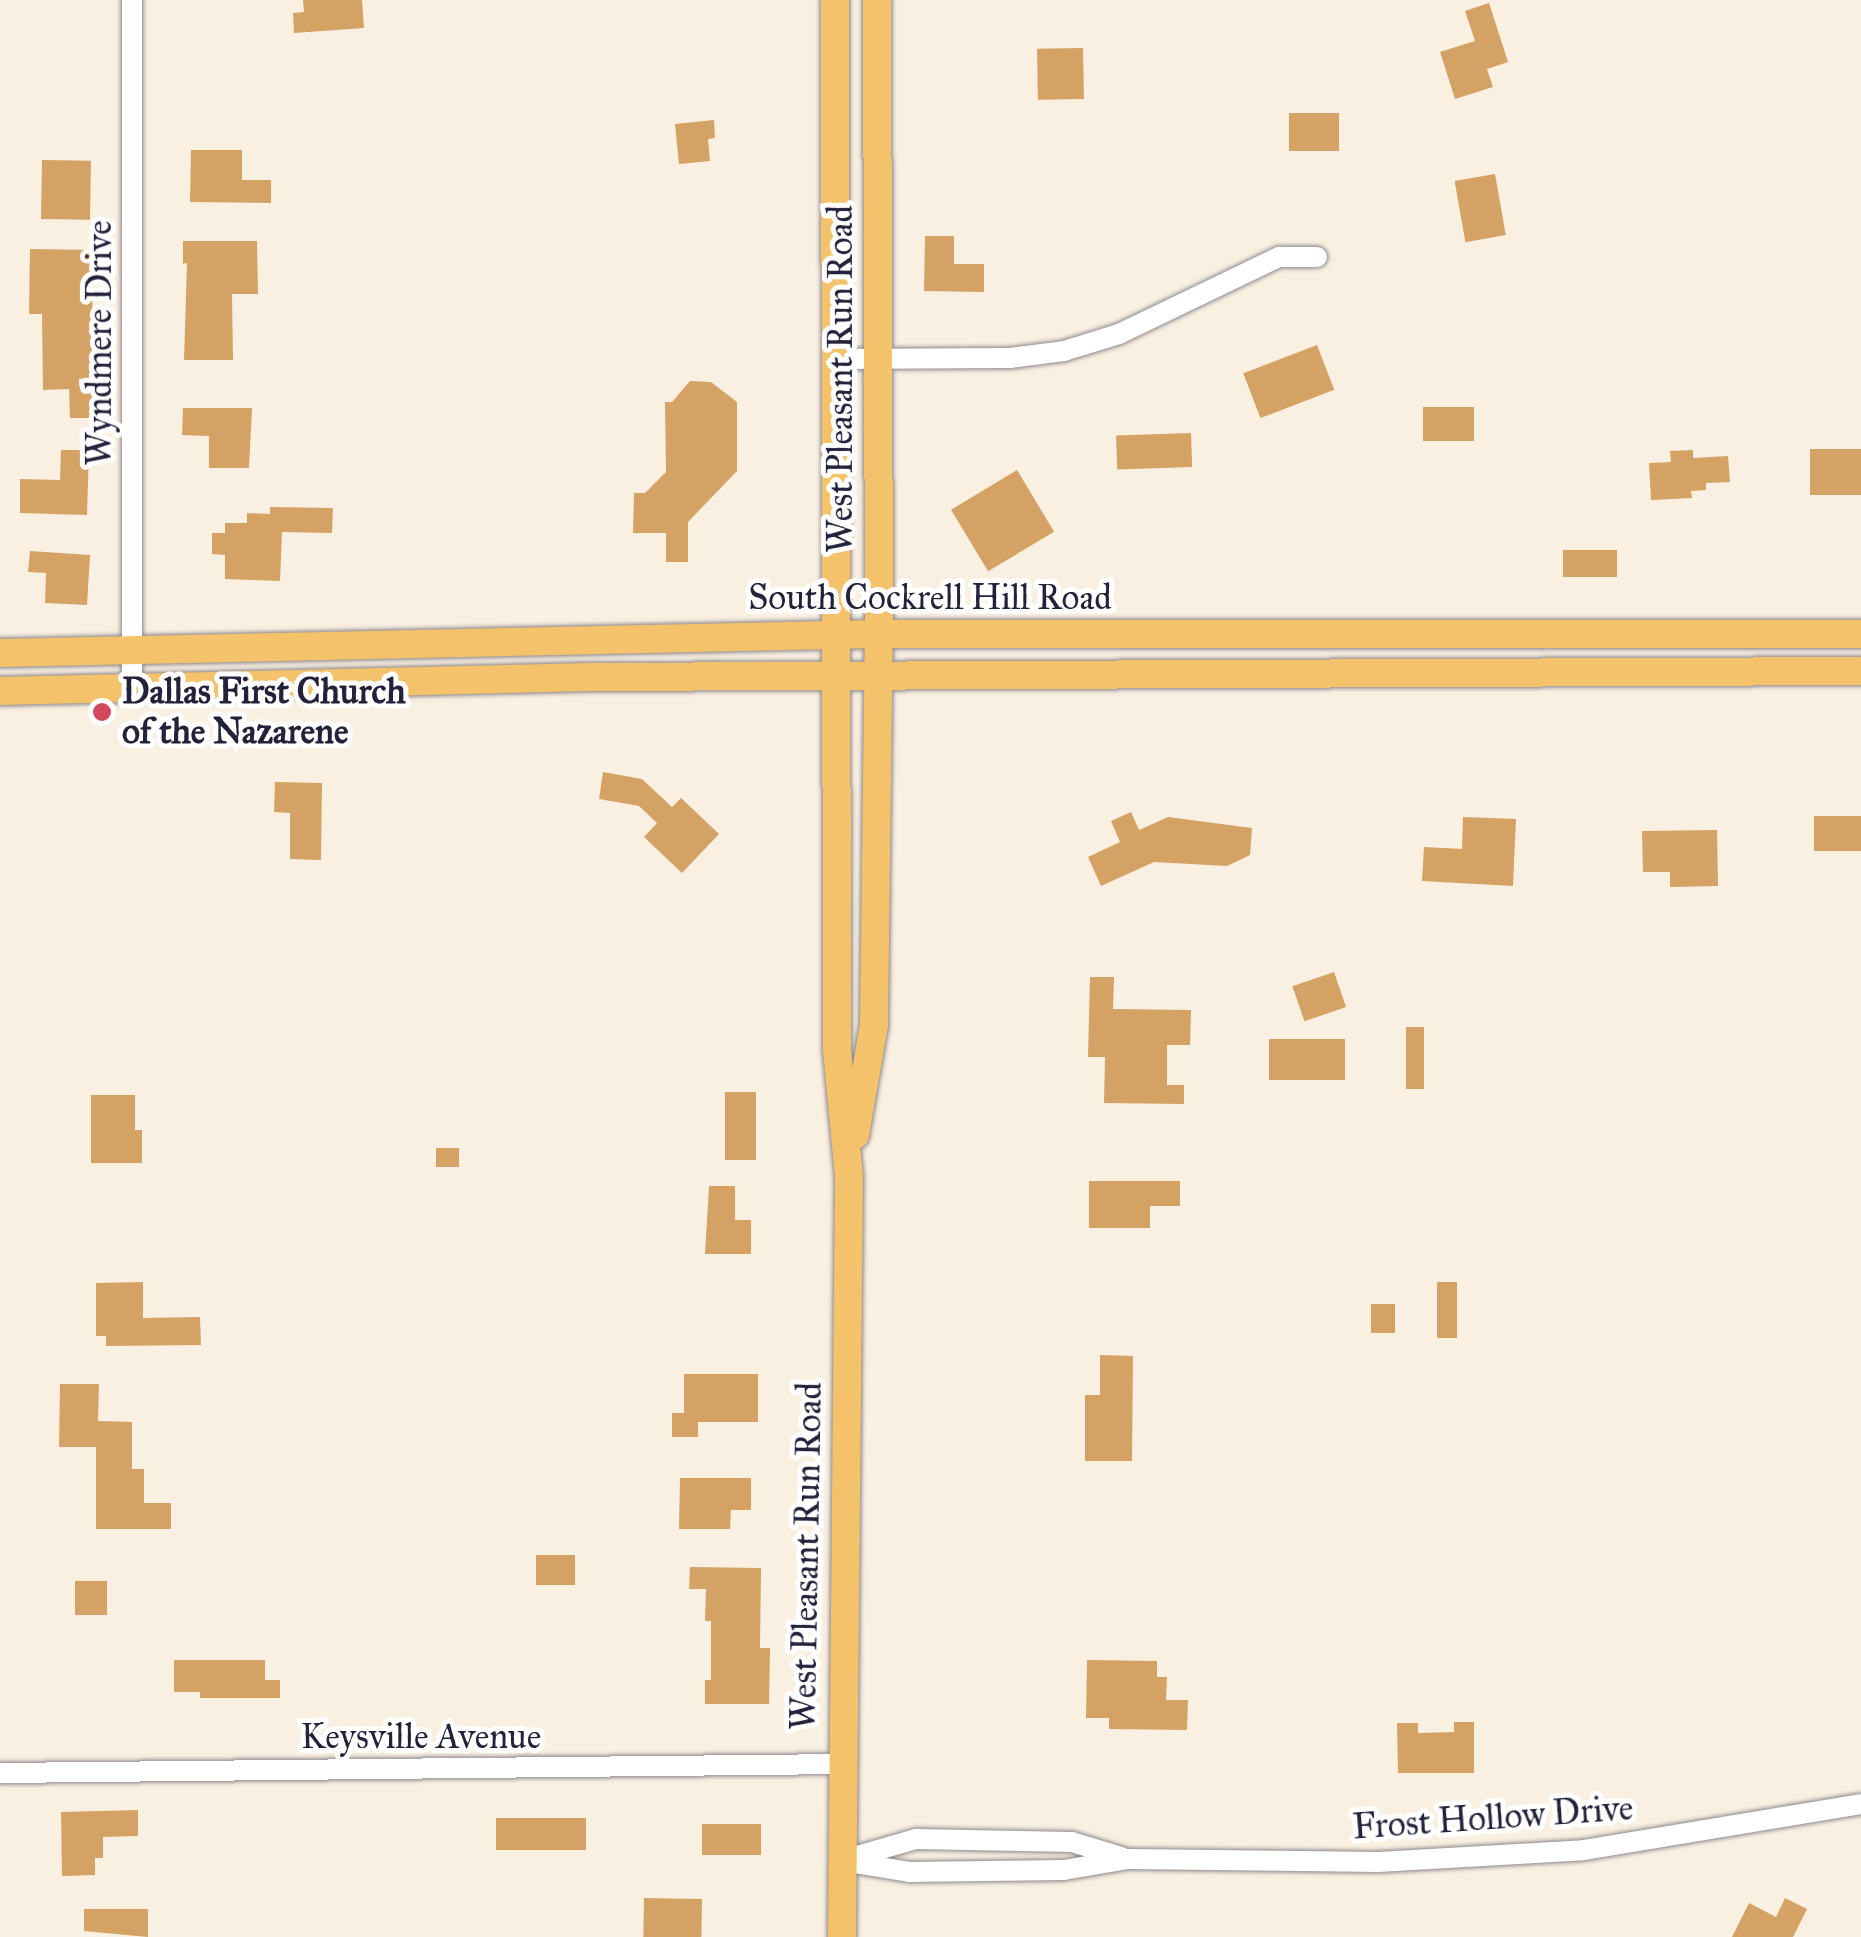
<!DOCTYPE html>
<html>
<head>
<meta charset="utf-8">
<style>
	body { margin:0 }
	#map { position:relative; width:1861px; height:1937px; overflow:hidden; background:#f9f0e2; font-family:"IM FELL Great Primer",serif }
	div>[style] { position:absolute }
	.building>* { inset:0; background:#d3a264; transform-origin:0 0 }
	.roads { filter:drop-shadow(0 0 2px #8e898e) drop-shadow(0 0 2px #8e898e) }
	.minor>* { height:20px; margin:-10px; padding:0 10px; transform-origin:10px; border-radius:10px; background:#fff }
	.major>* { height:28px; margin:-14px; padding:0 14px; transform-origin:14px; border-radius:14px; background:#f3c26a }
	.dots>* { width:28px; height:28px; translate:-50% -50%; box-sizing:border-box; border:5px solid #fff; border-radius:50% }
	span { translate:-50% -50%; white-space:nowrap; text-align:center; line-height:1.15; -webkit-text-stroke:10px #fff; paint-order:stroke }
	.street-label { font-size:35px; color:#22223b }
	.poi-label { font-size:35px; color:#22223b; font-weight:700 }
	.left { translate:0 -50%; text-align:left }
</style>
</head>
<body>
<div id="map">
	<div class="building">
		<div style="clip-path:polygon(303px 0,362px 0,364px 28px,294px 33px,293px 13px,304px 12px)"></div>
		<div style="clip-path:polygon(1489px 3px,1508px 62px,1487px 69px,1493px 87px,1455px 99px,1440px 52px,1475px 41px,1465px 11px)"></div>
		<div style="left:1083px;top:48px;width:51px;height:46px;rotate:89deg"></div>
		<div style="left:1289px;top:113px;width:50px;height:38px"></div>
		<div style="clip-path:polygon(714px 120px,715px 138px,708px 139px,710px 161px,679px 164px,675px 124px)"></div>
		<div style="clip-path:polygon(191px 150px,242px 150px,242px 180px,271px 180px,271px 203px,190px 202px)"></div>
		<div style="left:42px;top:160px;width:49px;height:59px;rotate:1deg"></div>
		<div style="left:1495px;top:174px;width:62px;height:41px;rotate:80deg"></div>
		<div style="clip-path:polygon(925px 236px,954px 236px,954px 264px,984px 264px,984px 292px,924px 291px)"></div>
		<div style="clip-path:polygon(183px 241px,257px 241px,258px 294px,232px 294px,233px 360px,184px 360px,187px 263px,183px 264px)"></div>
		<div style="clip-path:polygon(30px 249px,92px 250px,93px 418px,70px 418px,69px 389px,43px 390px,42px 314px,29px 314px)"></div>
		<div style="left:1317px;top:345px;width:48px;height:79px;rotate:69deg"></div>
		<div style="clip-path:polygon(690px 381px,711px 382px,737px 402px,737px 471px,688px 522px,688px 562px,666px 562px,666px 533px,633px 533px,634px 493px,645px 493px,666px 472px,665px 402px,672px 402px)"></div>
		<div style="left:1423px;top:407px;width:51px;height:34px"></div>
		<div style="clip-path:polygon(183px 408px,252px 408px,249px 468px,209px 468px,209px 436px,182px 435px)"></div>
		<div style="left:1191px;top:433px;width:34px;height:75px;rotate:88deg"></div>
		<div style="left:1861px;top:449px;width:46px;height:51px;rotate:90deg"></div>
		<div style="clip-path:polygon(61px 450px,89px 450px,87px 515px,20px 513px,20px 479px,60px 480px)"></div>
		<div style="clip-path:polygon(1693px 450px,1693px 458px,1728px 456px,1730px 482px,1706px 483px,1706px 490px,1691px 491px,1692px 498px,1651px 500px,1649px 463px,1671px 462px,1670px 451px)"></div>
		<div style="left:1017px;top:470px;width:72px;height:77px;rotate:59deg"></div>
		<div style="clip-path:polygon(270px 507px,333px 508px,332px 533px,282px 532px,280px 581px,225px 579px,225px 555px,212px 554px,212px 533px,225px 533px,225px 523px,247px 523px,247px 513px,270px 514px)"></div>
		<div style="left:1563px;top:550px;width:54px;height:27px"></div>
		<div style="clip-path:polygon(30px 551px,90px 555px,87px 605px,45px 603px,46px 573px,28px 572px)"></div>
		<div style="clip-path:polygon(603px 772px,642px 779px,672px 807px,681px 798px,719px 834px,682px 873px,644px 837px,657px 823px,639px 806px,599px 799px)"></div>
		<div style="clip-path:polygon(275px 782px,322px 783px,321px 860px,290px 859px,290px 813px,274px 812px)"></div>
		<div style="clip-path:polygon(1131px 812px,1139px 830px,1168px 817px,1252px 828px,1250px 855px,1227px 866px,1154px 862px,1101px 886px,1088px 857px,1120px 842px,1111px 821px)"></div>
		<div style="left:1861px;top:816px;width:35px;height:47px;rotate:90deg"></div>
		<div style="clip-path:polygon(1463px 817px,1516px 819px,1513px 886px,1422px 881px,1424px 847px,1462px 849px)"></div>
		<div style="clip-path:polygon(1717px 830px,1718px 886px,1670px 887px,1670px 872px,1643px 872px,1642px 831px)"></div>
		<div style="left:1334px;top:972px;width:37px;height:44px;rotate:71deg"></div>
		<div style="clip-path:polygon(1090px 977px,1114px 977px,1113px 1009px,1191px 1010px,1190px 1045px,1167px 1045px,1167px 1085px,1184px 1085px,1184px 1104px,1104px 1103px,1105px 1057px,1088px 1057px)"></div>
		<div style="left:1406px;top:1027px;width:18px;height:62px"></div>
		<div style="left:1269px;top:1039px;width:76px;height:41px"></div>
		<div style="left:725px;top:1092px;width:31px;height:68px"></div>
		<div style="clip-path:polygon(91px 1095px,135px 1095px,135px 1130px,142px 1130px,142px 1163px,91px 1163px)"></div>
		<div style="left:436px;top:1148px;width:23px;height:19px"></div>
		<div style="clip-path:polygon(1089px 1181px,1180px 1181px,1180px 1206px,1150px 1206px,1150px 1228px,1089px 1228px)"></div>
		<div style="clip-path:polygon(709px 1186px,735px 1186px,735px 1220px,751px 1220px,751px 1254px,705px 1254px)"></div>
		<div style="clip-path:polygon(143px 1282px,143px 1318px,200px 1317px,201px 1345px,106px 1346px,106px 1336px,96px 1336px,96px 1283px)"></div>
		<div style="left:1437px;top:1282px;width:20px;height:56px"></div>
		<div style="left:1371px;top:1304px;width:24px;height:29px"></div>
		<div style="clip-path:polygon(1100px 1355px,1133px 1356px,1132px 1461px,1085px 1461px,1085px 1395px,1100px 1395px)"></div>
		<div style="clip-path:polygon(684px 1374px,758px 1374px,758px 1422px,698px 1422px,698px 1437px,672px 1437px,672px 1413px,684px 1413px)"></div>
		<div style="clip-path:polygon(60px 1384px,99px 1384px,98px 1421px,132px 1422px,132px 1469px,144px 1469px,144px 1503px,171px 1503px,171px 1529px,96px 1529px,96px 1447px,59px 1447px)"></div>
		<div style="clip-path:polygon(680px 1478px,751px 1478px,751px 1510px,731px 1510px,730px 1529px,679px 1529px)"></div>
		<div style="left:536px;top:1555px;width:39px;height:30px"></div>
		<div style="clip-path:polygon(690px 1567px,761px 1568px,760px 1648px,770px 1648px,769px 1704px,705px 1704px,705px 1680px,711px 1680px,711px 1621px,705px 1621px,706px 1589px,689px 1589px)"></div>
		<div style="left:75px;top:1581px;width:32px;height:34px"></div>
		<div style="clip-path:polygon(174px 1660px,265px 1660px,265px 1680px,280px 1680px,280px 1698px,200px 1698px,200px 1692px,174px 1692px)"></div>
		<div style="clip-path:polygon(1087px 1660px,1157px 1661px,1157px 1677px,1167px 1677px,1166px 1700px,1188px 1700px,1187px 1730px,1109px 1729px,1109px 1718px,1086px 1718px)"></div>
		<div style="clip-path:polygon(1454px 1722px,1474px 1722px,1474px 1773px,1398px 1773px,1397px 1723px,1418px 1723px,1418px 1733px,1454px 1732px)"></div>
		<div style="clip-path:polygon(138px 1810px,138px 1836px,103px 1837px,103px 1858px,95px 1858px,95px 1875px,62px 1876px,61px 1812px)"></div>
		<div style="left:496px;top:1818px;width:90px;height:32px"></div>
		<div style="left:702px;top:1824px;width:59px;height:31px"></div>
		<div style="left:644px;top:1898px;width:58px;height:39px;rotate:1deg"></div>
		<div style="clip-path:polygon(1785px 1898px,1807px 1909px,1793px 1937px,1732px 1937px,1749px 1903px,1776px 1917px)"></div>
		<div style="clip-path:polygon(84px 1909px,148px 1909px,148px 1937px,84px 1931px)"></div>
	</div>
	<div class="roads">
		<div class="minor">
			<div style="left:837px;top:359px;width:173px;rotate:-0.3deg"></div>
			<div style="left:1010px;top:358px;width:54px;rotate:-7.4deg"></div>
			<div style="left:1064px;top:351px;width:58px;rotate:-17.2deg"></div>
			<div style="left:1119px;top:334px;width:178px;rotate:-25.7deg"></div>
			<div style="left:1279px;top:257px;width:38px"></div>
			<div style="left:132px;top:687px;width:687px;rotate:-90deg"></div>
			<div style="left:0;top:1773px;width:842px;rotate:-0.61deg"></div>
			<div style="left:850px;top:1858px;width:69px;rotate:-16.1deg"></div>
			<div style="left:916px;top:1839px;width:156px;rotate:1.1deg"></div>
			<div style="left:1072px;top:1842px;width:51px;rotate:17deg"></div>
			<div style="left:842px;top:1861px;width:68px;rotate:9.3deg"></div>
			<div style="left:909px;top:1872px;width:155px;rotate:-0.7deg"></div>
			<div style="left:1064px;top:1870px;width:65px;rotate:-9.8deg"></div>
			<div style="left:1128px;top:1859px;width:250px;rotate:0.7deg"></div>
			<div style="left:1378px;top:1862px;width:206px;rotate:-3.3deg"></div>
			<div style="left:1584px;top:1850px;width:281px;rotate:-9.4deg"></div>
		</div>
		<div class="major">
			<div style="left:835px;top:0;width:1050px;rotate:89.89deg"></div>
			<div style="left:837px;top:1050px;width:127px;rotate:84.6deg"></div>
			<div style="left:849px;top:1176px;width:761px;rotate:90.53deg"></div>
			<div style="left:0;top:653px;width:879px;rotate:-1.24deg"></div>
			<div style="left:879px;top:634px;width:982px"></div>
			<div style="left:0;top:691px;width:588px;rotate:-1.36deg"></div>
			<div style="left:588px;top:677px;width:1273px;rotate:-0.27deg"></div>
			<div style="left:855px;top:1135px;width:112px;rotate:-80.2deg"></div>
			<div style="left:874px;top:1025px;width:391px;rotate:-89.3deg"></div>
			<div style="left:879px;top:634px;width:634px;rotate:-90.18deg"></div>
		</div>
	</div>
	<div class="dots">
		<div style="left:102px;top:712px;background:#d1495b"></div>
	</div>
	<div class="street-label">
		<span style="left:100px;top:343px;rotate:-90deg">Wyndmere Drive</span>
		<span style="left:841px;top:379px;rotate:-90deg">West Pleasant Run Road</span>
		<span style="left:930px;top:598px">South Cockrell Hill Road</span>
		<span style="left:807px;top:1556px;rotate:-89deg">West Pleasant Run Road</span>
		<span style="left:421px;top:1737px">Keysville Avenue</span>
		<span style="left:1493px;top:1818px;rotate:-4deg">Frost Hollow Drive</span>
	</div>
	<div class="poi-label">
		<span class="left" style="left:122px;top:712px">Dallas First Church<br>of the Nazarene</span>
	</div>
</div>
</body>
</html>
